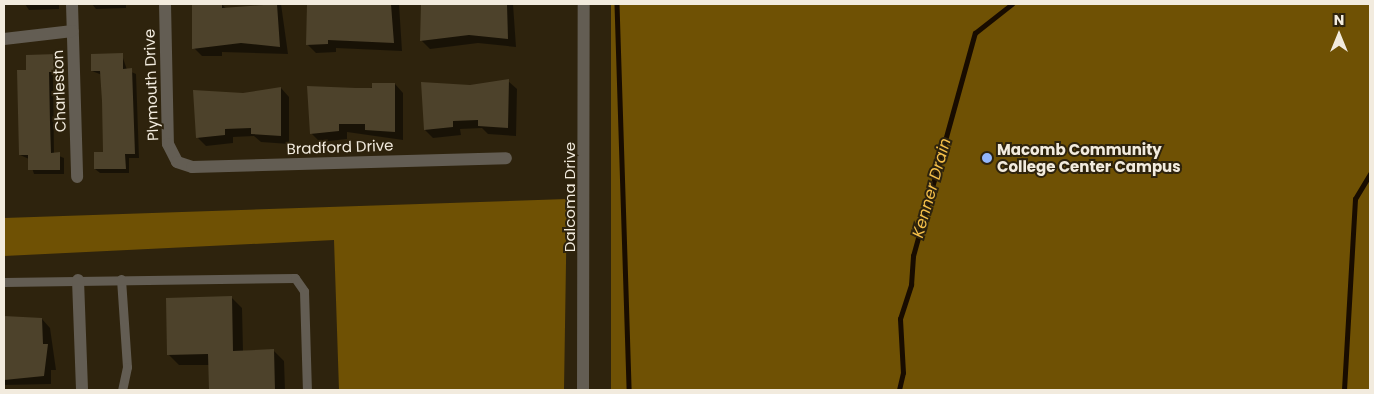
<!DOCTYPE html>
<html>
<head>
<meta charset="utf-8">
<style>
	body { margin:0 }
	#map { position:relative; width:1374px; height:394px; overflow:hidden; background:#2e230d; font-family:Poppins,sans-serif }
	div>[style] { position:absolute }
	.forest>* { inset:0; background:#6f5104; transform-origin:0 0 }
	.shadow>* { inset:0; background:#0007 }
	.stream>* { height:4.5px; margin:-2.25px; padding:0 2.25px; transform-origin:2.25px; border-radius:2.25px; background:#180c00 }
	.building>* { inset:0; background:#4d422b }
	.service>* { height:9px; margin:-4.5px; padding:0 4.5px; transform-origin:4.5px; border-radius:4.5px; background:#635d53 }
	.minor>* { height:12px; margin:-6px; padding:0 6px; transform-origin:6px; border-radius:6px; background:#635d53 }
	.dots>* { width:14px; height:14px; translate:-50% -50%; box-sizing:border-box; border:2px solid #2e230d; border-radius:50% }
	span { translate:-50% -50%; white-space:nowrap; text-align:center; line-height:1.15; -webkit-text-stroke:4px #2e230d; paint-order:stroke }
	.street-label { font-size:15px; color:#f2ebde }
	.poi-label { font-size:15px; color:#f2ebde; font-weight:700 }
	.left { translate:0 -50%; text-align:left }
	.water-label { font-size:16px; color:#f6c04a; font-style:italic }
	.frame { position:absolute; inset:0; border:5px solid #f2ebde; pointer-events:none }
	.north { position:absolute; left:1314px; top:10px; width:50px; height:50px; -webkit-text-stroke:4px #2e230d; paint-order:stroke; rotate:0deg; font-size:14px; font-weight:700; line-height:20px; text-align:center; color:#f2ebde }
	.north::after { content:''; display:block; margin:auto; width:18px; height:22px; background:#f2ebde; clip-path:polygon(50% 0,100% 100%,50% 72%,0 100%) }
</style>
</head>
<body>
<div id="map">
	<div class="forest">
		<div style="left:611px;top:4px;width:759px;height:387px"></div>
		<div style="clip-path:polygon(567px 199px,564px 390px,339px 390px,334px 240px,4px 256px,4px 218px)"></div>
	</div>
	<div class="shadow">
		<div style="clip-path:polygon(25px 4px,59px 4px,59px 9px,29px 10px)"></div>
		<div style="clip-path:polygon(126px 4px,126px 8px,96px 9px,92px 4px)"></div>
		<div style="clip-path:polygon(194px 4px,221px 4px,227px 9px,281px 4px,288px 54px,222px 52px,222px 56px,202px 56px,194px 48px)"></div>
		<div style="clip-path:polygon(308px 4px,399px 4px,402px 51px,336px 48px,336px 52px,316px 53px,307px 44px)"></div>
		<div style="clip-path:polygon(421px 4px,513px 4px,516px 47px,478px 43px,430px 49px,421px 40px)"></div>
		<div style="clip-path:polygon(122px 55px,127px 70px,136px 74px,139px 158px,129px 158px,129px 173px,100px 173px,95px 169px,104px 153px,102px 75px,92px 71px)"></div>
		<div style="clip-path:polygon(57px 56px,62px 76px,53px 76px,54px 154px,64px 158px,64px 174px,34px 174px,29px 159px,20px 155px,27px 71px)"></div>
		<div style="clip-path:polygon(508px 81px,517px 89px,516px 136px,488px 134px,482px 128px,460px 129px,461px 135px,433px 138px,425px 130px,470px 86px)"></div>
		<div style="clip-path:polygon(395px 84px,403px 93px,403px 140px,347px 132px,347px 139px,320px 142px,311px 133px,357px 90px)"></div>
		<div style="clip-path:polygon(281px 88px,289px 97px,289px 144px,261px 142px,254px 136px,233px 137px,233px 143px,206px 146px,198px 138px,243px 94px)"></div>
		<div style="clip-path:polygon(231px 297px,242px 308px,243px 351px,273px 350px,284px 361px,285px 390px,210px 390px,210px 365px,179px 365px,169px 355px)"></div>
		<div style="clip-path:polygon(4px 318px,42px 319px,50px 328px,56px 370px,51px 370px,51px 384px,4px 385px)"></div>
	</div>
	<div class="stream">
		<div style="left:617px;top:4px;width:386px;rotate:88.2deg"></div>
		<div style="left:899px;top:390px;width:17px;rotate:-77deg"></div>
		<div style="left:903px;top:373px;width:54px;rotate:-93.2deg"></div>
		<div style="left:900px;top:319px;width:36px;rotate:-72deg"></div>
		<div style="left:911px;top:285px;width:29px;rotate:-86deg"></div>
		<div style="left:913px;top:256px;width:231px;rotate:-74.5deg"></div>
		<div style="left:975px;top:33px;width:47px;rotate:-38.1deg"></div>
		<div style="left:1344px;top:390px;width:191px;rotate:-86.7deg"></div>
		<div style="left:1355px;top:199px;width:29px;rotate:-59deg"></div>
	</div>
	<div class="building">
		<div style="clip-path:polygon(192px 4px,222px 4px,222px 8px,277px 4px,280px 47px,241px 43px,192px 49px)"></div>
		<div style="clip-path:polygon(307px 4px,391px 4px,394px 43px,328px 40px,328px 44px,306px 45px)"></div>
		<div style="clip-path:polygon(421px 4px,507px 4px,508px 39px,469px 35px,420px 41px)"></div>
		<div style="clip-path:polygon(123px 53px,123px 69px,132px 68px,135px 154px,125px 154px,126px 169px,94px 169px,94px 152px,103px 152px,102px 101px,100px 71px,91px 71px,91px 54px)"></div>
		<div style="clip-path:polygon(57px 54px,58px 72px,49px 72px,50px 122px,51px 153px,60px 152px,60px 170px,28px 170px,28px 155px,19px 155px,17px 70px,26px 70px,26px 55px)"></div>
		<div style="clip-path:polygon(509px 79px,508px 128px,478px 126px,478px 120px,453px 121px,453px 127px,424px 130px,421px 82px,470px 85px)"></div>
		<div style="clip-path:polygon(372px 83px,395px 83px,395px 132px,365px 130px,365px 124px,339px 124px,339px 131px,310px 134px,307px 86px,356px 88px,372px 88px)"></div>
		<div style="clip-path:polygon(281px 87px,281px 136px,251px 134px,251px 128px,225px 129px,225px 135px,196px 138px,193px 90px,243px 93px)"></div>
		<div style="clip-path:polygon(232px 296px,233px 351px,274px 349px,275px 390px,209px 390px,208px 354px,167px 355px,166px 298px)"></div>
		<div style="clip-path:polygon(4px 316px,42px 318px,43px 344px,48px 344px,44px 376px,4px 380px)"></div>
	</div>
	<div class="service">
		<div style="left:121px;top:279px;width:88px;rotate:86.1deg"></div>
		<div style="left:127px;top:367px;width:24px;rotate:102deg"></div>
		<div style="left:4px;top:282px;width:291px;rotate:-0.8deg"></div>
		<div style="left:295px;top:278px;width:16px;rotate:55deg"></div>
		<div style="left:304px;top:291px;width:99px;rotate:88.3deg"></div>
	</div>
	<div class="minor">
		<div style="left:72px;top:4px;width:173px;rotate:88.3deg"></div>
		<div style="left:165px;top:4px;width:140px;rotate:88.8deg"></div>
		<div style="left:168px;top:144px;width:20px;rotate:63deg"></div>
		<div style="left:177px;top:162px;width:16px;rotate:18deg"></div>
		<div style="left:192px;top:167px;width:314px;rotate:-1.6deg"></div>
		<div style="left:4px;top:39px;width:69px;rotate:-6.6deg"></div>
		<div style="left:78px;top:280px;width:110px;rotate:87.9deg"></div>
		<div style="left:583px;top:390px;width:386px;rotate:-89.9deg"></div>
	</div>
	<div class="dots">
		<div style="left:987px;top:158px;background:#93b7fd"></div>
	</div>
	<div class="street-label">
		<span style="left:151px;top:85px;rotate:-92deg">Plymouth Drive</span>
		<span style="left:59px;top:91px;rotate:-92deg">Charleston</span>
		<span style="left:340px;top:147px;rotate:-2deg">Bradford Drive</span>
		<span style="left:570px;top:197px;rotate:-90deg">Dalcoma Drive</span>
	</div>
	<div class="poi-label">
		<span class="left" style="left:997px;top:158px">Macomb Community<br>College Center Campus</span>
	</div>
	<div class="water-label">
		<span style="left:932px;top:188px;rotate:-74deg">Kenner Drain</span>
	</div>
	<div class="frame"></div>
	<div class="north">N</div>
</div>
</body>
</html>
